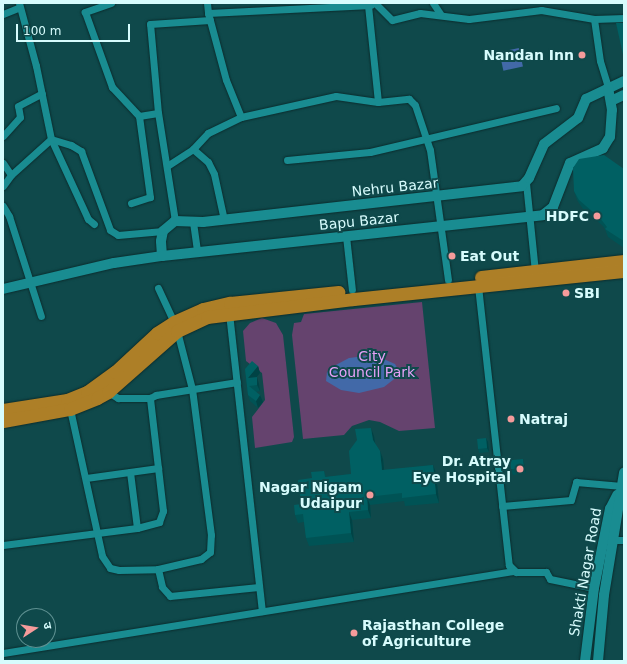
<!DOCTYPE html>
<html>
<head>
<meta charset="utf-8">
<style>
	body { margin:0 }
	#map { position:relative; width:627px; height:664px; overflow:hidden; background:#0f494b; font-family:"DejaVu Sans","Noto Sans Devanagari",sans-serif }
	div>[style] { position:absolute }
	.green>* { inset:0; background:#65436e }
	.water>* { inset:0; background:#4269a8; transform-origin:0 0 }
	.roads { filter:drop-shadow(0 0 1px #0b2c2d) drop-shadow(0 0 1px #0b2c2d) }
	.street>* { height:7px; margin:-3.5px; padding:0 3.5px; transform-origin:3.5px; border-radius:3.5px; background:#198c91 }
	.secondary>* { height:10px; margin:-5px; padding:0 5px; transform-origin:5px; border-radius:5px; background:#198c91 }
	.highway>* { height:13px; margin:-6.5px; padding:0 6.5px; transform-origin:6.5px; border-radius:6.5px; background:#ad7f27 }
	.wall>* { inset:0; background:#005355 }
	.shaded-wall>* { inset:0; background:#004345 }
	.building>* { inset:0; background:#006063; transform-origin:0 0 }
	.dots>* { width:11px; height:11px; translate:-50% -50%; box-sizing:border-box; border:2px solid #0f494b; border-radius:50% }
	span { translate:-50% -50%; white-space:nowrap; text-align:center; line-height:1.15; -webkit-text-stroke:4px #0f494b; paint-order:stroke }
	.poi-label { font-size:14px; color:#d7fcfd; font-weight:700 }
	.right { translate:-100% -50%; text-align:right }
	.left { translate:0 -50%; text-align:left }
	.street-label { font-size:14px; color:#d7fcfd }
	.park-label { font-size:14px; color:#e7a1f8 }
	.frame { position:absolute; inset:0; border:4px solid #d7fcfd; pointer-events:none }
	.north { position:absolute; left:16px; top:608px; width:40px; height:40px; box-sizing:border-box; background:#0f494b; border:1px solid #5f9192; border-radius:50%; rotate:78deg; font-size:11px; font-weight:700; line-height:16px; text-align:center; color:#d7fcfd }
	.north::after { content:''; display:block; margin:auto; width:14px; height:18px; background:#f59b9b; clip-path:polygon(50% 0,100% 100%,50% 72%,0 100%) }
	.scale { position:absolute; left:16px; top:24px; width:114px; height:18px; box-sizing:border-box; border:2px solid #d7fcfd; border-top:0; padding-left:5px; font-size:12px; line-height:14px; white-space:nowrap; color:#d7fcfd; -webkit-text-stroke:3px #0f494b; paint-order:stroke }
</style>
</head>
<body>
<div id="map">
	<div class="green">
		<div style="clip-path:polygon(422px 302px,435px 428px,399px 431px,380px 422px,369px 420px,352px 426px,344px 435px,303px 439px,292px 335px,294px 323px,301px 322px,304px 314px)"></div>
		<div style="clip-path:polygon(262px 318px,276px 323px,283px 335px,294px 437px,292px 442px,255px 448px,252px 417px,265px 400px,262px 373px,246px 361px,243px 331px,250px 323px)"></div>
	</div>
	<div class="water">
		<div style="left:519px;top:48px;width:19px;height:20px;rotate:78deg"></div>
		<div style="clip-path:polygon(365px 356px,379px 357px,395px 364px,399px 371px,398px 376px,384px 387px,359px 393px,341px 390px,326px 381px,327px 372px,334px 366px,349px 358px)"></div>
	</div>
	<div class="roads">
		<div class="street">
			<div style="left:111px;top:3px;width:28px;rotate:161deg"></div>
			<div style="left:85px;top:12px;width:80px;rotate:70.2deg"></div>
			<div style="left:112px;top:87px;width:40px;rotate:47deg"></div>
			<div style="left:139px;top:116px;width:82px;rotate:82.3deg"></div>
			<div style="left:150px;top:197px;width:20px;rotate:162deg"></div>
			<div style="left:207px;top:3px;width:10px;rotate:84deg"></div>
			<div style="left:208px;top:13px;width:163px;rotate:-2.8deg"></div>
			<div style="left:375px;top:3px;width:24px;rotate:45deg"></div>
			<div style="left:392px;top:20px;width:29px;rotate:-14deg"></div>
			<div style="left:420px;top:13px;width:49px;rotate:7deg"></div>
			<div style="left:469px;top:19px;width:73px;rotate:-7.1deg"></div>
			<div style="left:541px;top:10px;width:54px;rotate:9.6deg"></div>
			<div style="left:594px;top:19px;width:42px;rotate:81.9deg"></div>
			<div style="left:600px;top:61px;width:27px;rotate:73deg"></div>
			<div style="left:433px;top:3px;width:14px;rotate:56deg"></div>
			<div style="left:208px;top:13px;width:69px;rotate:75deg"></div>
			<div style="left:226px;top:80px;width:40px;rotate:68deg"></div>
			<div style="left:241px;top:117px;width:97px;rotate:-12.5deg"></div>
			<div style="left:336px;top:96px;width:42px;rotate:8.1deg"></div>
			<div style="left:378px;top:102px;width:98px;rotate:-95.9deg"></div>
			<div style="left:3px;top:14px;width:18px;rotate:-22deg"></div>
			<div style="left:594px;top:19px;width:30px;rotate:-2deg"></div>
			<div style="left:378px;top:102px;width:31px;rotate:-6deg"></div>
			<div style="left:409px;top:99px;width:8px;rotate:45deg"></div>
			<div style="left:415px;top:105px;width:47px;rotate:71.6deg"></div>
			<div style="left:430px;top:150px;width:131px;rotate:82.1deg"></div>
			<div style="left:139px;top:116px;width:19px;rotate:-9deg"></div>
			<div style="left:3px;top:136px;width:25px;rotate:-48deg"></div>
			<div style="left:20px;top:117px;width:11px;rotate:-100deg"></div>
			<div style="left:18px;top:106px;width:27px;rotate:-28deg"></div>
			<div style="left:193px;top:149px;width:20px;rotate:41deg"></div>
			<div style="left:208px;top:162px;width:13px;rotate:63deg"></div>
			<div style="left:214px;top:174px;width:47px;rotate:77.7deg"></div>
			<div style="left:287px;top:160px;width:83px;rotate:-5.5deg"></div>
			<div style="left:370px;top:152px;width:191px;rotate:-13.3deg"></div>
			<div style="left:3px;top:163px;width:14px;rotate:56deg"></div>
			<div style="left:167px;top:166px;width:31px;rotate:-33deg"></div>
			<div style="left:193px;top:149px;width:22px;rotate:-47deg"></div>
			<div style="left:208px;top:133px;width:37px;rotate:-26deg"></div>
			<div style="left:526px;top:183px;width:89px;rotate:84.2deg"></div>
			<div style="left:3px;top:186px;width:14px;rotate:-54deg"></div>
			<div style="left:11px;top:175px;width:54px;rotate:-42deg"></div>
			<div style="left:51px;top:139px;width:75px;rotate:-101.6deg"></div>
			<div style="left:36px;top:66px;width:65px;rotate:-105.1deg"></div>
			<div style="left:3px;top:206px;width:12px;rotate:59deg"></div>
			<div style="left:9px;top:216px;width:105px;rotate:72.3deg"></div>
			<div style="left:175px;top:221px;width:109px;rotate:-98.9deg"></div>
			<div style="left:158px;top:113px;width:89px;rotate:-95.1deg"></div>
			<div style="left:150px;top:24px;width:60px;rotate:-3.8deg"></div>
			<div style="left:193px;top:222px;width:30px;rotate:82deg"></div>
			<div style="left:94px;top:224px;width:8px;rotate:-140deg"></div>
			<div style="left:88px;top:219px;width:88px;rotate:-114.8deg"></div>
			<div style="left:51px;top:139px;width:21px;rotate:17deg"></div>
			<div style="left:71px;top:145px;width:12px;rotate:31deg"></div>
			<div style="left:81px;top:151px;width:84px;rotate:69.8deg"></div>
			<div style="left:110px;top:230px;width:9px;rotate:32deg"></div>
			<div style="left:118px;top:235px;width:45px;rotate:-5.1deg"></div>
			<div style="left:346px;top:236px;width:54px;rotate:83.7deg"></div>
			<div style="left:478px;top:286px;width:281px;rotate:83.7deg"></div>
			<div style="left:509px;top:565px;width:10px;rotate:45deg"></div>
			<div style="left:516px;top:572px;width:30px"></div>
			<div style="left:546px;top:572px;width:8px;rotate:60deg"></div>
			<div style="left:550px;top:579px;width:45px;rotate:11.6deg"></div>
			<div style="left:158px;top:288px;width:38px;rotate:65deg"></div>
			<div style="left:229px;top:313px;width:300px;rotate:83.7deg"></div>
			<div style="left:108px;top:392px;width:12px;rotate:31deg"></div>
			<div style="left:118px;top:398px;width:32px"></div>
			<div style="left:150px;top:398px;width:7px;rotate:-27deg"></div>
			<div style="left:156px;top:395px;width:82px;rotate:-9.1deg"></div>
			<div style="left:70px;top:409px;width:150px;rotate:77.7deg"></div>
			<div style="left:102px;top:556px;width:14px;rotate:56deg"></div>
			<div style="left:110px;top:568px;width:9px;rotate:13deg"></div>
			<div style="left:119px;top:570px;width:39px;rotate:-1deg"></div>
			<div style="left:158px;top:569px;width:44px;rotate:-13.1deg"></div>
			<div style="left:201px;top:559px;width:11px;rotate:-38deg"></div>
			<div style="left:210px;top:552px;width:17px;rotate:-87deg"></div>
			<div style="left:211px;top:535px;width:147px;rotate:-97.4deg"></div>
			<div style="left:192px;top:389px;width:60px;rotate:-104.5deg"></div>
			<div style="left:130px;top:472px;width:56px;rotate:82.9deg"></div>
			<div style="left:86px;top:478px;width:73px;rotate:-7.9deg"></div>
			<div style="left:502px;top:506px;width:69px;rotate:-5deg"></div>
			<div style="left:571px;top:500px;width:19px;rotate:-74deg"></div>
			<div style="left:576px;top:482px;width:46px;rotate:5deg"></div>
			<div style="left:612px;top:540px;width:12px"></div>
			<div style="left:3px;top:545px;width:135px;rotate:-7.2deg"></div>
			<div style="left:137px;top:528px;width:23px;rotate:-15deg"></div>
			<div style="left:159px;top:522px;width:12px;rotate:-70deg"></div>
			<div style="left:163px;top:511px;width:114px;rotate:-96.6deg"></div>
			<div style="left:158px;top:569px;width:18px;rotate:77deg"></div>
			<div style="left:162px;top:587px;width:12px;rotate:48deg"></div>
			<div style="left:170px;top:596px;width:89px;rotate:-5.8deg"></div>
			<div style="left:3px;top:653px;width:517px;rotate:-9.13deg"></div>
		</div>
		<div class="secondary">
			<div style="left:611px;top:101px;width:14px;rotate:-25deg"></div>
			<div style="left:162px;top:256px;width:15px;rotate:-94deg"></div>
			<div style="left:161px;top:241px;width:10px;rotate:-79deg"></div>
			<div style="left:163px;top:231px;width:16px;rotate:-40deg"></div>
			<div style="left:175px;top:221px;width:28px;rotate:2deg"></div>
			<div style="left:203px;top:222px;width:321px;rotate:-6.4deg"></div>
			<div style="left:522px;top:186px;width:11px;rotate:-49deg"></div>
			<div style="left:529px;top:178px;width:37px;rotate:-66deg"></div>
			<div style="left:544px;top:144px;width:43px;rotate:-37.4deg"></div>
			<div style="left:578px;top:118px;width:21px;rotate:-67deg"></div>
			<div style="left:586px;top:99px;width:42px;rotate:-25.3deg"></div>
			<div style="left:3px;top:289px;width:114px;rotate:-13.2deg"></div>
			<div style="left:114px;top:263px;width:49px;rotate:-8.3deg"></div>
			<div style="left:162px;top:256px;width:383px;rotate:-6.1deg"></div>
			<div style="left:543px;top:215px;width:13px;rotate:-39deg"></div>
			<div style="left:553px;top:207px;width:47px;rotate:-68.9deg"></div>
			<div style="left:570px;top:163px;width:36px;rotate:-24deg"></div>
			<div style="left:603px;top:148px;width:13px;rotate:-58deg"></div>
			<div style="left:610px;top:137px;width:27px;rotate:-86deg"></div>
			<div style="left:612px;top:110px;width:23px;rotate:-100deg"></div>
			<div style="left:585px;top:661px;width:74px;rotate:-83deg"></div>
			<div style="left:594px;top:588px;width:81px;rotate:-78.6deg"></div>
			<div style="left:610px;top:509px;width:16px;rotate:-63deg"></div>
			<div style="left:598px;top:661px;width:66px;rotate:-84.8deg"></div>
			<div style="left:604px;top:595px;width:124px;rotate:-80.7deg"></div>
		</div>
		<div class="highway">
			<div style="left:481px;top:277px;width:144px;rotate:-6.4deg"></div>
			<div style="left:3px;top:410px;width:65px;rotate:-8.9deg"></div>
			<div style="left:67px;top:400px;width:22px;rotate:-22deg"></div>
			<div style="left:87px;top:392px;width:34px;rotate:-36deg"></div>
			<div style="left:115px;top:372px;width:57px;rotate:-42.9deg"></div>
			<div style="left:157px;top:333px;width:20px;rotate:-33deg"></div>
			<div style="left:174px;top:322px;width:32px;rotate:-24deg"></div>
			<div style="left:203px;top:309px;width:28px;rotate:-13deg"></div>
			<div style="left:230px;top:303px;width:109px;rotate:-5.8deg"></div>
			<div style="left:3px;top:421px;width:68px;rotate:-10.2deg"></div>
			<div style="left:70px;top:409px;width:29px;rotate:-22deg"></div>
			<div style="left:97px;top:398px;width:13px;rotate:-29deg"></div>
			<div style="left:108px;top:392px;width:92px;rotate:-41.5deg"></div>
			<div style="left:177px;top:331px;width:33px;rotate:-25deg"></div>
			<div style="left:207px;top:317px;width:147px;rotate:-7deg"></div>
			<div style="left:353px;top:299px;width:272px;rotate:-5.9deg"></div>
		</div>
	</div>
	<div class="wall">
		<div style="clip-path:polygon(624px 169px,624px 248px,608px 237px,605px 229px,603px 226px,583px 209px,577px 200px,574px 191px)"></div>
		<div style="clip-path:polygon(258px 366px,260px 373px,256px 377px,259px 384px,260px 391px,256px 392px,260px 395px,263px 402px,258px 408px,250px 401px,248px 395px,245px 369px)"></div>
		<div style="clip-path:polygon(374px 436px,375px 444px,380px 451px,383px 459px,384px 470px,433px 465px,436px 473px,439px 503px,405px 506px,404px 501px,370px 505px,371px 518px,352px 520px,354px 542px,309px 546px,306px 538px,304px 522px,298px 523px,295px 515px,301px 504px,312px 478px,324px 471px,326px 477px,351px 474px)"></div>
		<div style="clip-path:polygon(486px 438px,488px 442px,489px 452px,479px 453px,478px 448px)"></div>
		<div style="clip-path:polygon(524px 463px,526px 473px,513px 475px,511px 470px)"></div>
	</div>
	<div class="shaded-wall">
		<div style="clip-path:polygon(258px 366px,260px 373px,250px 385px,248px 378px)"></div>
		<div style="clip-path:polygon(257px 377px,259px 384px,260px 391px,257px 385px)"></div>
		<div style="clip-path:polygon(260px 395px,263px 402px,258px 408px,256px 401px)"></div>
		<div style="clip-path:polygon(371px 428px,374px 436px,376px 449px,373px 440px)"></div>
		<div style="clip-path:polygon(486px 438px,488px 442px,489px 452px,487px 448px)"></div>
		<div style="clip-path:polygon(380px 451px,383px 459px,385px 479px,382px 470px)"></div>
		<div style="clip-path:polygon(523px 459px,524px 463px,526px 473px,524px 468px)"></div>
		<div style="clip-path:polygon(433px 465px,436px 473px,439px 503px,436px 494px)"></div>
		<div style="clip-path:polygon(367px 497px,370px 505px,371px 518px,368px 510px)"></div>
		<div style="clip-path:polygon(349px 512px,352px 520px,354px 542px,351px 533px)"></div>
	</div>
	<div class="building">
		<div style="clip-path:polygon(616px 23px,624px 23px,624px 59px)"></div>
		<div style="clip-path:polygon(604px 155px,624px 169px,624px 240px,622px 240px,605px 229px,607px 227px,600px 218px,579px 200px,574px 191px,573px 168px,579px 159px)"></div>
		<div style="clip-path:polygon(252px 361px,258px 366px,248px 378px,257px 377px,257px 385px,249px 386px,260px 395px,256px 401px,248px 395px,245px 369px)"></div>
		<div style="clip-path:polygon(371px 428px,373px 440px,380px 451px,382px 470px,433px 465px,436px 494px,402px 498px,402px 493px,367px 497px,368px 510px,349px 512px,351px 533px,306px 538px,303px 514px,295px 515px,294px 505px,301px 504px,298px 480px,312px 478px,311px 472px,324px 471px,325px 477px,351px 474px,349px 451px,357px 440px,355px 429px)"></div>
		<div style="left:486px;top:438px;width:10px;height:9px;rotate:84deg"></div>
		<div style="left:523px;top:459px;width:9px;height:13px;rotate:84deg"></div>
	</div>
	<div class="dots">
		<div style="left:582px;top:55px;background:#f59b9b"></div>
		<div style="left:597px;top:216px;background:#f59b9b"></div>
		<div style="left:452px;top:256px;background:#f59b9b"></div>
		<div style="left:566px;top:293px;background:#f59b9b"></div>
		<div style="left:511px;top:419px;background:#f59b9b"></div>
		<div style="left:520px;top:469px;background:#f59b9b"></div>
		<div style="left:370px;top:495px;background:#f59b9b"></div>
		<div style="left:354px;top:633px;background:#f59b9b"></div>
	</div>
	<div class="poi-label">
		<span class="right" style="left:574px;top:55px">Nandan Inn</span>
		<span class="right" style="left:589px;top:216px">HDFC</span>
		<span class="left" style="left:460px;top:256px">Eat Out</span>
		<span class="left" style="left:574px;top:293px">SBI</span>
		<span class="left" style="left:519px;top:419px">Natraj</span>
		<span class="right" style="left:511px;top:469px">Dr. Atray<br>Eye Hospital</span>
		<span class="right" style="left:362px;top:495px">Nagar Nigam<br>Udaipur</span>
		<span class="left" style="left:362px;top:633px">Rajasthan College<br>of Agriculture</span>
	</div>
	<div class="street-label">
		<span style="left:395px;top:187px;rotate:-6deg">Nehru Bazar</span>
		<span style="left:359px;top:221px;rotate:-6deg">Bapu Bazar</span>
		<span style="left:585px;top:572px;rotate:-80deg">Shakti Nagar Road</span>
	</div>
	<div class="park-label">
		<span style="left:372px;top:364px">City<br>Council Park</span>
	</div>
	<div class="frame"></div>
	<div class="north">उ</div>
	<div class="scale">100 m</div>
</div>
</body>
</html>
